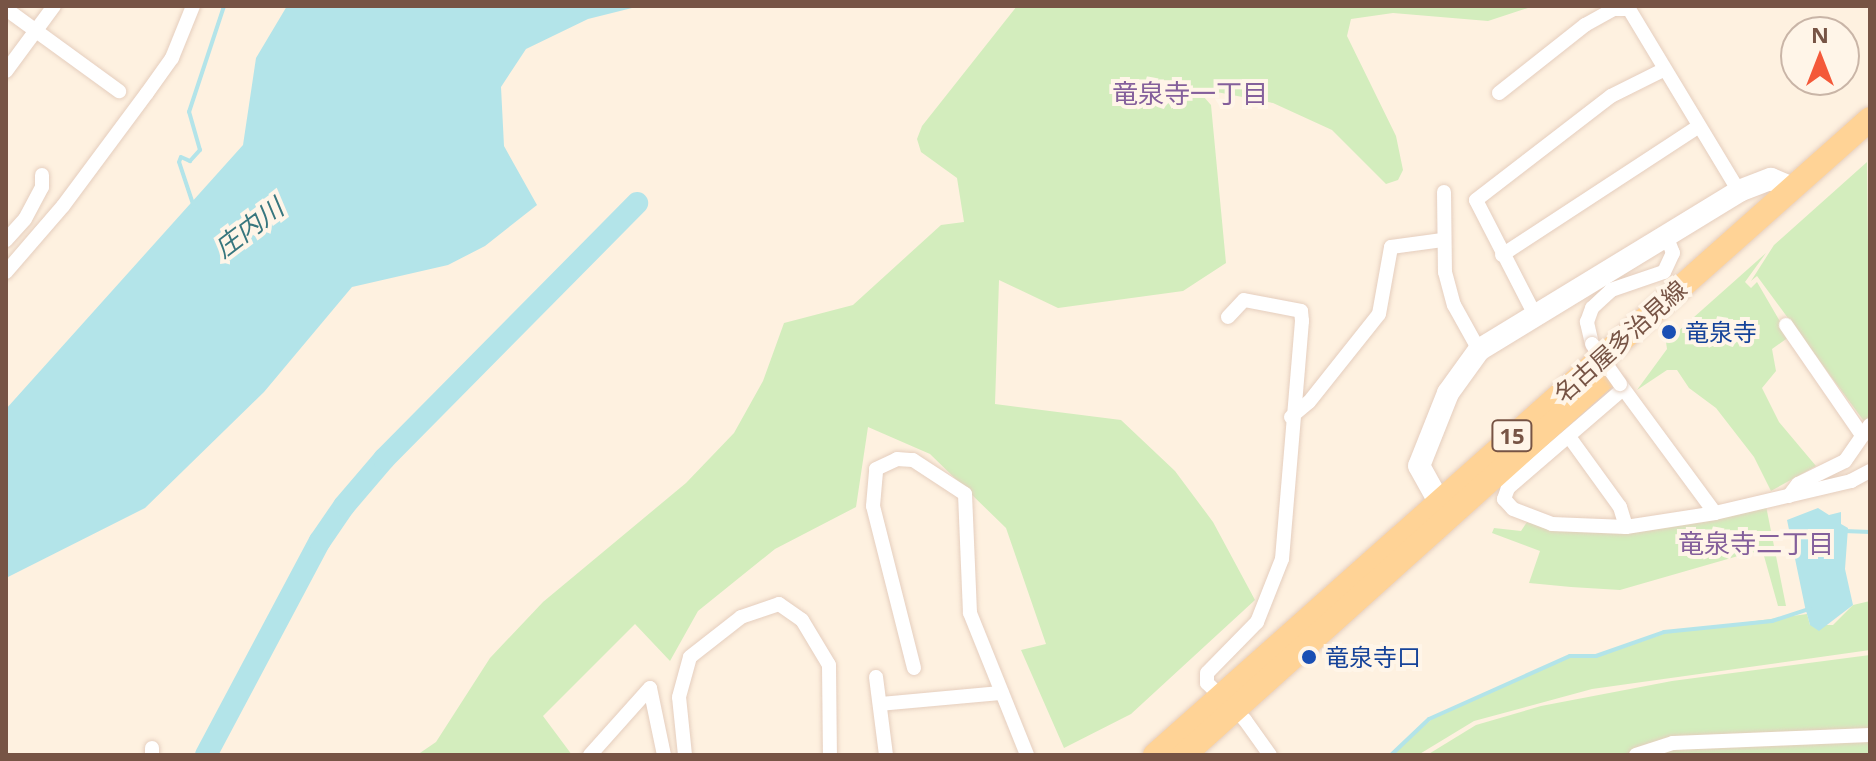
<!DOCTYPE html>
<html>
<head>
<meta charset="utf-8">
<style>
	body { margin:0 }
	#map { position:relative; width:1876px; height:761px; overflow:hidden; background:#fef1e0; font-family:"Noto Sans","Noto Sans JP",sans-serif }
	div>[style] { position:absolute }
	.green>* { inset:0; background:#d3edbd }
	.water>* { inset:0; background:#b3e4e9 }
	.stream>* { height:4px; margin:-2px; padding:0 2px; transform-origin:2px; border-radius:2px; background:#b3e4e9 }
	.river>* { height:22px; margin:-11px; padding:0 11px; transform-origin:11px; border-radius:11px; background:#b3e4e9 }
	.roads { filter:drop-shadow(0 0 2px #e5cebe) drop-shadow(0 0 2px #e5cebe) }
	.street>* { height:14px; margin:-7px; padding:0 7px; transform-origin:7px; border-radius:7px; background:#fff }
	.secondary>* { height:22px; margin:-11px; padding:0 11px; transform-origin:11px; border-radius:11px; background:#fff }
	.primary>* { height:24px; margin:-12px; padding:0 12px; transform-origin:12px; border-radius:12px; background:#ffd396 }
	.bridges { filter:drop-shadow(0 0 2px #e5cebe) drop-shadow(0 0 2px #e5cebe) }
	.street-bridge>* { height:14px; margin:-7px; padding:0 7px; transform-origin:7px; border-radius:7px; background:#fff }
	.dots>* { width:22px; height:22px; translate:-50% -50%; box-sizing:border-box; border:4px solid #fff5e8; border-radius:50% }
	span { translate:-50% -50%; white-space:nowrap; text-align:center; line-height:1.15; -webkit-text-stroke:8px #fff5e8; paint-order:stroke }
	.shield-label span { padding:2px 6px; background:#fff5e8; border:2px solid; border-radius:6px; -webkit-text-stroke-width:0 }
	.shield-label { font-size:22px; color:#775445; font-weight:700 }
	.transit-label { font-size:24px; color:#164399 }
	.left { translate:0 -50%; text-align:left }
	.street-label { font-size:24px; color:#775445 }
	.neighbourhood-label { font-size:26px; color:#845f9b }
	.water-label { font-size:26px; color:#37767e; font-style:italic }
	.frame { position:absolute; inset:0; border:8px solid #775445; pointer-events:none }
	.north { position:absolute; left:1780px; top:16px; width:80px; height:80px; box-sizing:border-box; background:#fff5e8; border:2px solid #c9b5a7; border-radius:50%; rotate:0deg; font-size:22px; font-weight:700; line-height:32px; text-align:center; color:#775445 }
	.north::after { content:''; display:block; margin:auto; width:28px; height:36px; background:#f45939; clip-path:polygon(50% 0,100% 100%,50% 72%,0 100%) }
</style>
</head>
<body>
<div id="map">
	<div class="green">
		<div style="clip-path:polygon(1017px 6px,1534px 6px,1488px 21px,1393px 13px,1351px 19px,1347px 36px,1396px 136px,1403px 170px,1398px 180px,1386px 184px,1332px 130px,1273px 103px,1196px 88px,1211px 105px,1226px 263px,1183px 291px,1058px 308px,999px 280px,995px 404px,1121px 420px,1175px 471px,1213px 522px,1255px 600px,1131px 714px,1064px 748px,1021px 650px,1046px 644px,1006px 528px,930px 454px,868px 427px,856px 507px,775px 549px,698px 611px,670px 661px,635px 624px,543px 716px,572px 755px,417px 755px,436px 742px,490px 658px,543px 602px,686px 483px,734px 433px,763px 381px,784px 323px,853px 305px,941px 225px,964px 222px,957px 178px,921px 152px,917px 139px,922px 126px)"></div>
		<div style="clip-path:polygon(1867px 162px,1870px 419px,1866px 424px,1757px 276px,1751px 281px,1774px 245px)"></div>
		<div style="clip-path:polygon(1766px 253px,1745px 282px,1751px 288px,1757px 282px,1789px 337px,1772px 349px,1776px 371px,1762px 388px,1779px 422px,1816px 466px,1771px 491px,1754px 457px,1716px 408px,1689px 388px,1677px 370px,1667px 370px,1637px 390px,1667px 349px,1666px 342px)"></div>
		<div style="clip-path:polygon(1766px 506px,1786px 606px,1778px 606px,1764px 556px,1752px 552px,1620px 590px,1571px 587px,1529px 583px,1540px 551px,1492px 533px,1494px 528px,1521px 531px,1527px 522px,1557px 530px,1636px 531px)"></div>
		<div style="clip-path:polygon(1870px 601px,1870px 650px,1592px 689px,1474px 721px,1418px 755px,1391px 755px,1432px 719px,1570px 657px,1597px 657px,1666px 633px,1807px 614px,1810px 625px,1833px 625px,1853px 605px)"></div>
		<div style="clip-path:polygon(1870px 655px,1870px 755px,1427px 755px,1476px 725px,1541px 706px,1672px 681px)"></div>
	</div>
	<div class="water">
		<div style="clip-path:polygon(287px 6px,640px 6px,588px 19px,526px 49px,501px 87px,504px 146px,537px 205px,485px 246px,448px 265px,352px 287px,264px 392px,145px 508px,6px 578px,6px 409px,243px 145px,256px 58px)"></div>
		<div style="clip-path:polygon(1818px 508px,1829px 515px,1841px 512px,1841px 524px,1848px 528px,1845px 569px,1853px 605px,1819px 631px,1810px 625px,1805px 607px,1787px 520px)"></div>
	</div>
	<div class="stream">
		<div style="left:194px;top:207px;width:47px;rotate:-108.4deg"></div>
		<div style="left:179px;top:162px;width:5px;rotate:-68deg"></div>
		<div style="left:181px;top:157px;width:10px;rotate:24deg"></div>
		<div style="left:190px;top:161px;width:15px;rotate:-48deg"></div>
		<div style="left:200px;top:150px;width:40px;rotate:-106deg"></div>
		<div style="left:189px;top:112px;width:112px;rotate:-71.7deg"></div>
		<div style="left:1844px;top:531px;width:26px;rotate:2deg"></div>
		<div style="left:1391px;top:755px;width:52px;rotate:-43.5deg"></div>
		<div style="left:1429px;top:719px;width:154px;rotate:-24.1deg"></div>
		<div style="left:1570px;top:656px;width:26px"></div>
		<div style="left:1596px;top:656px;width:72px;rotate:-19.4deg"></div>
		<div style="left:1664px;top:632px;width:109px;rotate:-5.8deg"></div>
		<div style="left:1772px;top:621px;width:40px;rotate:-18deg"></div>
	</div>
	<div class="river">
		<div style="left:206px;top:755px;width:242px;rotate:-62deg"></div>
		<div style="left:320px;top:541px;width:42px;rotate:-55.6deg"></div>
		<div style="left:344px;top:506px;width:62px;rotate:-49.6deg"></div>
		<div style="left:384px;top:459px;width:360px;rotate:-45.3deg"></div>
	</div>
	<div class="roads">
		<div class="street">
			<div style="left:6px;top:9px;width:140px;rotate:36deg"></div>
			<div style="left:6px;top:71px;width:81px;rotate:-53.6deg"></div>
			<div style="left:1499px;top:93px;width:110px;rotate:-38.3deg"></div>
			<div style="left:1585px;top:25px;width:33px;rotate:-29deg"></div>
			<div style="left:1614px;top:9px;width:15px"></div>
			<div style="left:1629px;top:9px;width:213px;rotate:58.9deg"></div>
			<div style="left:1444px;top:192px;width:80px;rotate:89.3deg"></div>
			<div style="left:1445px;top:272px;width:34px;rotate:75deg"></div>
			<div style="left:1454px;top:305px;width:51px;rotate:60.9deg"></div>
			<div style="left:6px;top:240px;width:28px;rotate:-48deg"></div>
			<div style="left:25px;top:219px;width:36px;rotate:-62deg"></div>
			<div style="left:42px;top:187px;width:12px;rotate:-90deg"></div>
			<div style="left:1502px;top:255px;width:235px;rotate:-33.2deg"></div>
			<div style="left:6px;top:272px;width:87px;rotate:-49.2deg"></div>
			<div style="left:63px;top:206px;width:141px;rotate:-53.4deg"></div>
			<div style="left:147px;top:93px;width:43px;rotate:-54.5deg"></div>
			<div style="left:172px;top:58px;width:56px;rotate:-68deg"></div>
			<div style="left:1535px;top:315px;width:129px;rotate:-117.2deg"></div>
			<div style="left:1476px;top:200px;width:170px;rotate:-37.6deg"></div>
			<div style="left:1611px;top:96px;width:60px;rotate:-26.6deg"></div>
			<div style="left:1228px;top:317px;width:23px;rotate:-47deg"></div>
			<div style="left:1244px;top:300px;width:58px;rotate:10.9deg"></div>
			<div style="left:1301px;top:311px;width:10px;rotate:84deg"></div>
			<div style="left:1302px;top:321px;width:239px;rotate:94.8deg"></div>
			<div style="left:1282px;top:559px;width:68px;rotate:111.6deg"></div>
			<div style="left:1257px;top:622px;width:71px;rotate:134.4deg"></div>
			<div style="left:1207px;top:673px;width:10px;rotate:90deg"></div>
			<div style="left:1207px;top:683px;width:53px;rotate:44.2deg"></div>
			<div style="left:1245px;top:720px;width:43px;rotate:54.5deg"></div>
			<div style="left:1786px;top:325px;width:134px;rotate:55.4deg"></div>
			<div style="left:1592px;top:344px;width:23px;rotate:-103deg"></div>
			<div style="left:1587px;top:322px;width:15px;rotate:-70deg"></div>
			<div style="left:1592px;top:308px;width:26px;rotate:-43deg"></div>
			<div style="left:1611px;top:290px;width:56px;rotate:-18.8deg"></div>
			<div style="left:1664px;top:272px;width:21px;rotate:-65deg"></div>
			<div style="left:1673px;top:253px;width:16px;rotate:-112deg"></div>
			<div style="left:1620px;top:384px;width:160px;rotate:53.6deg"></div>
			<div style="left:1623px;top:389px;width:152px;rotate:139.3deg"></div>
			<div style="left:1508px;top:488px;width:12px;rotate:110deg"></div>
			<div style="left:1504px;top:499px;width:13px;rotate:48deg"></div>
			<div style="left:1513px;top:509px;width:42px;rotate:21deg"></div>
			<div style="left:1552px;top:524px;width:74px;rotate:2.3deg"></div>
			<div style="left:1626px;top:527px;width:90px;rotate:-8.9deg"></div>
			<div style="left:1715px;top:513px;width:140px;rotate:-13.2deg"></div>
			<div style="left:1851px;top:481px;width:21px;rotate:-28deg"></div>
			<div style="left:1291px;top:417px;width:23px;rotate:-40deg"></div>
			<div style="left:1309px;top:402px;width:112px;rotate:-51.5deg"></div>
			<div style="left:1379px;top:314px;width:68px;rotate:-79.8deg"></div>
			<div style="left:1391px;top:247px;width:52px;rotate:-7.7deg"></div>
			<div style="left:1570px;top:438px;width:85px;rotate:54.1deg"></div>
			<div style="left:1620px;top:507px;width:21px;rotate:73deg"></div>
			<div style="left:1789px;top:496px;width:15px;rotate:-53deg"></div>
			<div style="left:1798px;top:484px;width:52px;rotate:-26.1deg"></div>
			<div style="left:1845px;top:461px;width:44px;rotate:-55.2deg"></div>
			<div style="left:914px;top:668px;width:167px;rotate:-104.2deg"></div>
			<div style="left:873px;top:506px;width:37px;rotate:-85deg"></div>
			<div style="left:876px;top:469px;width:23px;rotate:-25deg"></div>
			<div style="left:897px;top:459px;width:16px;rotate:4deg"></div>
			<div style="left:913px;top:460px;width:62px;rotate:33.2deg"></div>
			<div style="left:965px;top:494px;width:119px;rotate:87.6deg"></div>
			<div style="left:970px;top:613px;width:153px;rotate:68.1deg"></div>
			<div style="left:876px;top:677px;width:79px;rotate:82.7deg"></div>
			<div style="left:880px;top:704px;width:122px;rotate:-5.2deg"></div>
			<div style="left:152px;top:755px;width:7px;rotate:-90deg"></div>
			<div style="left:590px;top:755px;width:90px;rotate:-48.2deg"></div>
			<div style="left:650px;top:688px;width:68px;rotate:78.2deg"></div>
			<div style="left:685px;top:755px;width:58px;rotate:-95.9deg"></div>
			<div style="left:679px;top:697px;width:41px;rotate:-74.6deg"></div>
			<div style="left:690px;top:657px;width:65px;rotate:-38.1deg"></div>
			<div style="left:741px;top:617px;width:40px;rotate:-18.9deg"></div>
			<div style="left:779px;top:604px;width:28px;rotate:35deg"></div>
			<div style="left:802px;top:620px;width:52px;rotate:59deg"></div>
			<div style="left:829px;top:665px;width:90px;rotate:89.4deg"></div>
			<div style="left:1636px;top:755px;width:39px;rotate:-18deg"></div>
			<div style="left:1673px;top:743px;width:197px;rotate:-2.3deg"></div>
		</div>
		<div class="secondary">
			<div style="left:1454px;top:511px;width:19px;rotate:-145deg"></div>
			<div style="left:1438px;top:500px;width:39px;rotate:-119deg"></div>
			<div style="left:1419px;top:466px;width:79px;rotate:-68.3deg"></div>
			<div style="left:1448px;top:393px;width:53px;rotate:-54.2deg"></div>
			<div style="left:1479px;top:350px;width:305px;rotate:-31.4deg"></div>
			<div style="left:1739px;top:191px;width:34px;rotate:-21deg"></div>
			<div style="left:1771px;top:179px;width:23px;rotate:23deg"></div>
		</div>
		<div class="primary">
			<div style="left:1155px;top:755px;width:957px;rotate:-41.65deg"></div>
			<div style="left:1184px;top:755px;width:567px;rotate:-41.93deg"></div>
		</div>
	</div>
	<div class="bridges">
		<div class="street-bridge">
			<div style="left:1592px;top:344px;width:49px;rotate:55deg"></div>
		</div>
	</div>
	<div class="dots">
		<div style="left:1669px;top:332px;background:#1a4fb4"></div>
		<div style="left:1309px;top:657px;background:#1a4fb4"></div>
	</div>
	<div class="shield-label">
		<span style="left:1512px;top:436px">15</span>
	</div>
	<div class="transit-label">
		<span class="left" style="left:1685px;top:332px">竜泉寺</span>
		<span class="left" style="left:1325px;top:657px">竜泉寺口</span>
	</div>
	<div class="street-label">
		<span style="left:1620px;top:341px;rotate:-42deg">名古屋多治見線</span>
	</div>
	<div class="neighbourhood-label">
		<span style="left:1190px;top:94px">竜泉寺一丁目</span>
		<span style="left:1756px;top:544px">竜泉寺二丁目</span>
	</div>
	<div class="water-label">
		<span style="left:249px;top:228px;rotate:-37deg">庄内川</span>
	</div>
	<div class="frame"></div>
	<div class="north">N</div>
</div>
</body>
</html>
